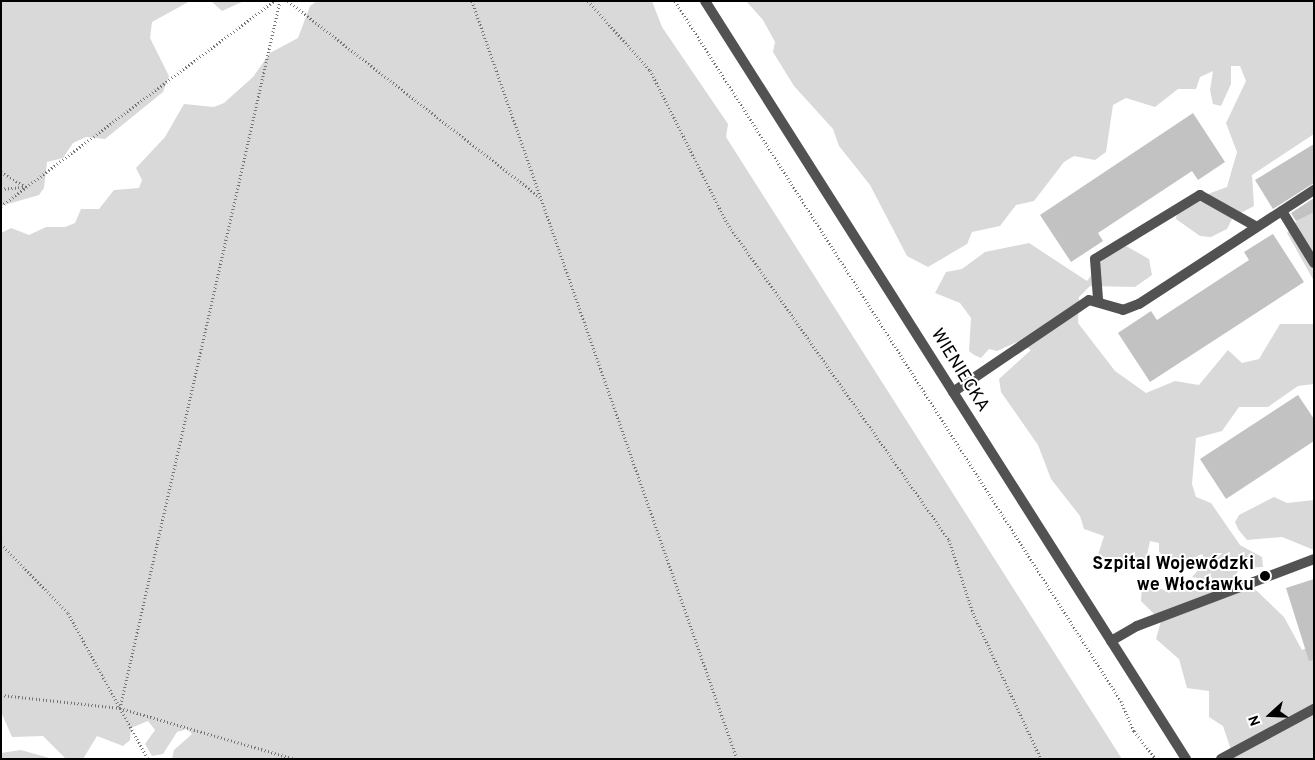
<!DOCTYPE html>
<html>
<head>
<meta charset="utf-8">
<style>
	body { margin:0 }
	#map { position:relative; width:1315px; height:760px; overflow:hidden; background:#fff; font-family:Overpass,sans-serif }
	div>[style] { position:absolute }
	.green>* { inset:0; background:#d9d9d9 }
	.building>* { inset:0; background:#c2c2c2 }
	.path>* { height:3px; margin-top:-1.5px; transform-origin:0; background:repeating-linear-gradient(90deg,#747474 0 1px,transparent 0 3.5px) }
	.service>* { height:10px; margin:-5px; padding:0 5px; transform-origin:5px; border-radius:5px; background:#525252 }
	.tertiary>* { height:10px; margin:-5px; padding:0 5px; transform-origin:5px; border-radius:5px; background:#525252 }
	.dots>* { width:14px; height:14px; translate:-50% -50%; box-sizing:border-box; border:2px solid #fff; border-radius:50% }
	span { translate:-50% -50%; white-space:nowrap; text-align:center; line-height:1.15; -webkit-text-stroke:4px #fff; paint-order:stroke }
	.street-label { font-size:18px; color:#000 }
	.poi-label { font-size:18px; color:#000; font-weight:700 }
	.right { translate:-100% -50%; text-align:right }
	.frame { position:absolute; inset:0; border:2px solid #000; pointer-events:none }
	.north { position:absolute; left:1245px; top:690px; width:50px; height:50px; -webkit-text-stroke:4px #fff; paint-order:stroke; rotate:250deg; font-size:14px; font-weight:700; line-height:20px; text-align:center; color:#000 }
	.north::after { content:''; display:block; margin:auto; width:18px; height:22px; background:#000; clip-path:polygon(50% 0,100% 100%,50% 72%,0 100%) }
</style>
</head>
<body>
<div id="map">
	<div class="green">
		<div style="clip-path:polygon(1px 1px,190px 1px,152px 22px,150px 38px,169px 76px,163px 92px,105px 139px,86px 137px,73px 143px,63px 158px,47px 162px,44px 188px,39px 195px,1px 206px)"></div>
		<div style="clip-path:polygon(211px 1px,244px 1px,222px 11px)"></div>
		<div style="clip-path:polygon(317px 1px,652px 1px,662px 27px,728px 124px,726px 137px,1122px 759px,172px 759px,174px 750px,192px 734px,187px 729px,177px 732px,163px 754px,152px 756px,145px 744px,155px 730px,148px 721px,131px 728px,130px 740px,123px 746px,97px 736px,83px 759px,66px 759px,43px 736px,12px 737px,1px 712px,1px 233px,11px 228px,29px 235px,46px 227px,65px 227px,75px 223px,81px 209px,99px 209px,114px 190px,139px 188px,142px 180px,136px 168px,165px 137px,184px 104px,214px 107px,224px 103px,253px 77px,270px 53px,298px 38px,310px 6px)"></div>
		<div style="clip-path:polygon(746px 1px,1314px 1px,1314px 134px,1252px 175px,1254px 206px,1233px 217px,1227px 229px,1211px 237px,1200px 236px,1176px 219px,1178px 205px,1227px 187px,1237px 152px,1226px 123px,1246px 81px,1240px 66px,1231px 66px,1231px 84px,1221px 106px,1213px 104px,1210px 90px,1213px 71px,1200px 77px,1196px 89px,1178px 89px,1155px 107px,1126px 98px,1113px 105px,1106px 152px,1095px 160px,1074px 156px,1064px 162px,1034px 201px,1016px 205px,1000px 226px,972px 232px,967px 244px,928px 267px,907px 256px,870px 185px,839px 146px,833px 129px,794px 86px,773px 52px,775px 42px,763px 20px)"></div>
		<div style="clip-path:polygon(1314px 200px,1314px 281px,1287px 233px)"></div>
		<div style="clip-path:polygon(1029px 243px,1087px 281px,1107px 254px,1126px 246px,1149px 259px,1152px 275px,1135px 287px,1090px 286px,1079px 297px,1078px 323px,1115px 371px,1146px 393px,1175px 381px,1199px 385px,1228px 350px,1242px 363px,1259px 359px,1280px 324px,1314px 324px,1314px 384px,1298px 386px,1268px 407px,1239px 407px,1222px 431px,1196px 438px,1192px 484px,1196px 497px,1211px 503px,1240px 545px,1262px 557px,1263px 567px,1240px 568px,1234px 578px,1257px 591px,1284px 617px,1302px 650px,1314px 645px,1314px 759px,1234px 759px,1223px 726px,1209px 717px,1209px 691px,1187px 688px,1179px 659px,1156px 639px,1161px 621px,1141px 601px,1142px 584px,1149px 582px,1169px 593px,1180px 586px,1199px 592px,1215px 590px,1208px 580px,1192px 577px,1206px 561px,1202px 554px,1175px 567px,1159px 552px,1159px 543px,1150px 541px,1145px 564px,1113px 565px,1098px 555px,1104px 536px,1084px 529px,1080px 516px,1051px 479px,1038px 445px,1001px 392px,999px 379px,1031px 350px,1017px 342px,997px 351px,989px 349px,981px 358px,974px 355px,969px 351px,971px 318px,960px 303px,935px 293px,946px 272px,962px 269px,985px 252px)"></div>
		<div style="clip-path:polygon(1274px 497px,1287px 503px,1314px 500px,1314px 550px,1282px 537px,1247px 540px,1238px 529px,1235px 522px,1239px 515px)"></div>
		<div style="clip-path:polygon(21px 750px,53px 759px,1px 759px,1px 753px)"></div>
	</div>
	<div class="building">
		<div style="clip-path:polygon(1193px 113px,1225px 162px,1198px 180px,1192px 171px,1098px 233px,1103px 241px,1071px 262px,1040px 215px)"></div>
		<div style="clip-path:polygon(1314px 144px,1314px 183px,1273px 209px,1255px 180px)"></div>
		<div style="clip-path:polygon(1314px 198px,1314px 212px,1296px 221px,1291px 213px)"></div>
		<div style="clip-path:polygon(1273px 234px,1304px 282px,1150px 382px,1118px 333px,1151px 311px,1157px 320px,1249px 260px,1244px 252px)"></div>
		<div style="clip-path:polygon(1298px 395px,1314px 419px,1314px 441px,1226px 499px,1200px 459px)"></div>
		<div style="clip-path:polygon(1314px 579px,1314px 660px,1309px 661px,1286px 588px)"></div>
	</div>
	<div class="path">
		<div style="left:288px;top:1px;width:319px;rotate:37.9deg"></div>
		<div style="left:472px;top:1px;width:803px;rotate:70.73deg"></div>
		<div style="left:588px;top:1px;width:93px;rotate:48.1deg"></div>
		<div style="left:650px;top:70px;width:171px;rotate:63.3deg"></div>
		<div style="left:727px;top:223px;width:387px;rotate:55deg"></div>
		<div style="left:949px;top:540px;width:77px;rotate:71.8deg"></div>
		<div style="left:973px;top:613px;width:161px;rotate:65deg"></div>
		<div style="left:675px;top:1px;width:830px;rotate:57.5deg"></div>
		<div style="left:1121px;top:701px;width:33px;rotate:67deg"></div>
		<div style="left:1134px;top:731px;width:36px;rotate:52deg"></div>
		<div style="left:1px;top:172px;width:29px;rotate:31deg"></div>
		<div style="left:1px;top:189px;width:25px;rotate:-5deg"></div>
		<div style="left:1px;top:206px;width:341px;rotate:-36.9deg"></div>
		<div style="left:1px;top:544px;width:96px;rotate:45.8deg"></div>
		<div style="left:68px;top:613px;width:166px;rotate:61.3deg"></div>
		<div style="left:1px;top:695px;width:120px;rotate:6.2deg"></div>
		<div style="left:120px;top:708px;width:181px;rotate:16.3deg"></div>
		<div style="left:120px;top:708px;width:725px;rotate:-77.25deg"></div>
	</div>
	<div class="service">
		<div style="left:1282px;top:211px;width:61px;rotate:58.4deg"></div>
		<div style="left:1098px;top:299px;width:40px;rotate:-94.3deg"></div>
		<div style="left:1095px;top:259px;width:123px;rotate:-31.4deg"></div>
		<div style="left:1200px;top:195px;width:65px;rotate:29.3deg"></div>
		<div style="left:953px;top:392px;width:164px;rotate:-34.1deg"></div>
		<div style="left:1089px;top:300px;width:35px;rotate:16deg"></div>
		<div style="left:1123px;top:310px;width:17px;rotate:-21deg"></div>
		<div style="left:1139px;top:304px;width:209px;rotate:-33.1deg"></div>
		<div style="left:1111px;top:641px;width:30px;rotate:-30deg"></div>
		<div style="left:1137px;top:626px;width:189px;rotate:-20.7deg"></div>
		<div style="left:1221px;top:759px;width:106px;rotate:-28.3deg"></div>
	</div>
	<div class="tertiary">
		<div style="left:705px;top:1px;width:898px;rotate:57.6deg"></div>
	</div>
	<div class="dots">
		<div style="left:1265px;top:576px;background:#000"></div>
	</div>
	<div class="street-label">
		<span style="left:959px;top:371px;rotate:58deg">WIENIECKA</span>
	</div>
	<div class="poi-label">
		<span class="right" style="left:1254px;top:576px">Szpital Wojewódzki<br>we Włocławku</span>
	</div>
	<div class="frame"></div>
	<div class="north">N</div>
</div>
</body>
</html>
